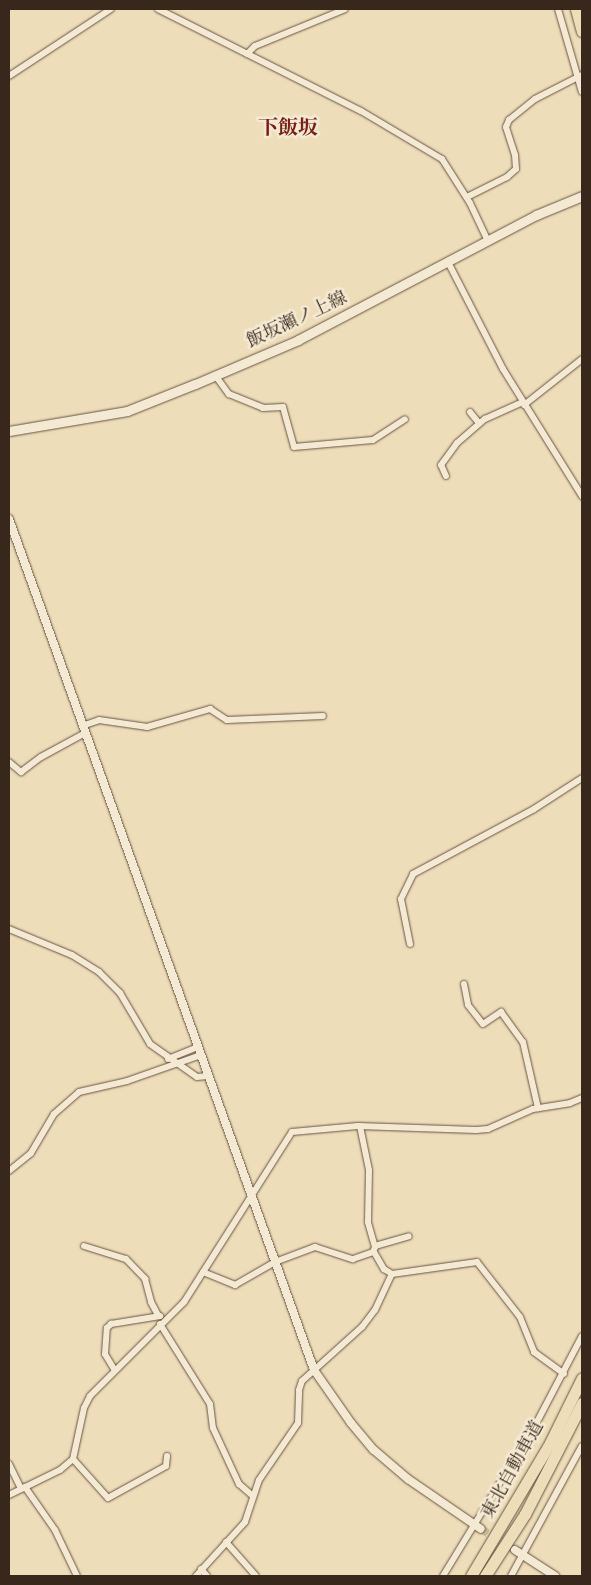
<!DOCTYPE html>
<html>
<head>
<meta charset="utf-8">
<style>
	body { margin:0 }
	#map { position:relative; width:591px; height:1585px; overflow:hidden; background:#eeddb9; font-family:"Old Standard TT","Noto Serif JP",serif }
	div>[style] { position:absolute }
	.tertiary-tunnel>* { height:8px; margin-top:-4px; transform-origin:0; background:repeating-linear-gradient(90deg,#cab999 0 8px,transparent 0 12px) }
	.roads { filter:drop-shadow(0 0 1px #665542) drop-shadow(0 0 1px #665542) }
	.minor>* { height:6px; margin:-3px; padding:0 3px; transform-origin:3px; border-radius:3px; background:#f4e9d2 }
	.tertiary>* { height:8px; margin:-4px; padding:0 4px; transform-origin:4px; border-radius:4px; background:#f4e9d2 }
	.secondary>* { height:9px; margin:-4.5px; padding:0 4.5px; transform-origin:4.5px; border-radius:4.5px; background:#f4e9d2 }
	.motorway>* { height:11px; margin:-5.5px; padding:0 5.5px; transform-origin:5.5px; border-radius:5.5px; background:#eeddb9 }
	span { translate:-50% -50%; white-space:nowrap; text-align:center; line-height:1.15; -webkit-text-stroke:5px #f4e9d2; paint-order:stroke }
	.street-label { font-size:18px; color:#38281b }
	.quarter-label { font-size:20px; color:#7a1f14; font-weight:700 }
	.frame { position:absolute; inset:0; border:10px solid #38281b; pointer-events:none }
</style>
</head>
<body>
<div id="map">
	<div class="tertiary-tunnel">
		<div style="left:481px;top:1529px;width:40px;rotate:32deg"></div>
	</div>
	<div class="roads">
		<div class="minor">
			<div style="left:158px;top:9px;width:227px;rotate:26.7deg"></div>
			<div style="left:361px;top:111px;width:94px;rotate:30.7deg"></div>
			<div style="left:442px;top:159px;width:52px;rotate:57.5deg"></div>
			<div style="left:470px;top:203px;width:42px;rotate:64.7deg"></div>
			<div style="left:558px;top:9px;width:86px;rotate:73.9deg"></div>
			<div style="left:247px;top:54px;width:11px;rotate:-45deg"></div>
			<div style="left:255px;top:46px;width:97px;rotate:-22.3deg"></div>
			<div style="left:9px;top:76px;width:122px;rotate:-33.3deg"></div>
			<div style="left:467px;top:197px;width:45px;rotate:-26.6deg"></div>
			<div style="left:507px;top:177px;width:12px;rotate:-42deg"></div>
			<div style="left:516px;top:169px;width:14px;rotate:-94deg"></div>
			<div style="left:515px;top:155px;width:29px;rotate:-108deg"></div>
			<div style="left:506px;top:127px;width:8px;rotate:-67deg"></div>
			<div style="left:509px;top:120px;width:33px;rotate:-39deg"></div>
			<div style="left:535px;top:99px;width:53px;rotate:-27.1deg"></div>
			<div style="left:448px;top:262px;width:120px;rotate:62.8deg"></div>
			<div style="left:503px;top:369px;width:150px;rotate:58.1deg"></div>
			<div style="left:215px;top:375px;width:24px;rotate:54deg"></div>
			<div style="left:229px;top:394px;width:37px;rotate:22deg"></div>
			<div style="left:263px;top:408px;width:20px;rotate:-3deg"></div>
			<div style="left:283px;top:407px;width:41px;rotate:74.6deg"></div>
			<div style="left:294px;top:447px;width:79px;rotate:-5.1deg"></div>
			<div style="left:373px;top:440px;width:38px;rotate:-33deg"></div>
			<div style="left:524px;top:405px;width:74px;rotate:-38.4deg"></div>
			<div style="left:470px;top:412px;width:14px;rotate:51deg"></div>
			<div style="left:446px;top:476px;width:12px;rotate:-114deg"></div>
			<div style="left:441px;top:465px;width:27px;rotate:-54deg"></div>
			<div style="left:457px;top:443px;width:37px;rotate:-41deg"></div>
			<div style="left:485px;top:419px;width:42px;rotate:-24.1deg"></div>
			<div style="left:82px;top:726px;width:18px;rotate:-19deg"></div>
			<div style="left:99px;top:720px;width:49px;rotate:8.3deg"></div>
			<div style="left:147px;top:727px;width:66px;rotate:-15.9deg"></div>
			<div style="left:210px;top:709px;width:20px;rotate:33deg"></div>
			<div style="left:227px;top:720px;width:96px;rotate:-2.4deg"></div>
			<div style="left:9px;top:762px;width:16px;rotate:40deg"></div>
			<div style="left:21px;top:772px;width:25px;rotate:-37deg"></div>
			<div style="left:41px;top:757px;width:50px;rotate:-28.6deg"></div>
			<div style="left:9px;top:929px;width:68px;rotate:22.4deg"></div>
			<div style="left:72px;top:955px;width:32px;rotate:32deg"></div>
			<div style="left:99px;top:972px;width:30px;rotate:45deg"></div>
			<div style="left:120px;top:993px;width:59px;rotate:59.5deg"></div>
			<div style="left:150px;top:1044px;width:57px;rotate:35.1deg"></div>
			<div style="left:197px;top:1077px;width:11px;rotate:-5deg"></div>
			<div style="left:410px;top:944px;width:46px;rotate:-101.3deg"></div>
			<div style="left:401px;top:899px;width:28px;rotate:-64deg"></div>
			<div style="left:413px;top:874px;width:137px;rotate:-28.2deg"></div>
			<div style="left:534px;top:809px;width:57px;rotate:-32.9deg"></div>
			<div style="left:464px;top:984px;width:21px;rotate:79deg"></div>
			<div style="left:468px;top:1005px;width:24px;rotate:52deg"></div>
			<div style="left:483px;top:1024px;width:22px;rotate:-34deg"></div>
			<div style="left:501px;top:1012px;width:37px;rotate:54deg"></div>
			<div style="left:523px;top:1042px;width:68px;rotate:77.2deg"></div>
			<div style="left:168px;top:1059px;width:32px;rotate:-22deg"></div>
			<div style="left:9px;top:1171px;width:28px;rotate:-39deg"></div>
			<div style="left:31px;top:1153px;width:45px;rotate:-59.5deg"></div>
			<div style="left:54px;top:1114px;width:33px;rotate:-41deg"></div>
			<div style="left:79px;top:1092px;width:49px;rotate:-12.9deg"></div>
			<div style="left:127px;top:1081px;width:78px;rotate:-19.4deg"></div>
			<div style="left:84px;top:1246px;width:44px;rotate:17.2deg"></div>
			<div style="left:126px;top:1259px;width:28px;rotate:46deg"></div>
			<div style="left:145px;top:1279px;width:24px;rotate:75deg"></div>
			<div style="left:151px;top:1302px;width:15px;rotate:62deg"></div>
			<div style="left:375px;top:1246px;width:35px;rotate:-16deg"></div>
			<div style="left:374px;top:1252px;width:20px;rotate:60deg"></div>
			<div style="left:384px;top:1269px;width:9px;rotate:32deg"></div>
			<div style="left:392px;top:1274px;width:86px;rotate:-8deg"></div>
			<div style="left:477px;top:1262px;width:70px;rotate:52deg"></div>
			<div style="left:520px;top:1317px;width:38px;rotate:68deg"></div>
			<div style="left:534px;top:1352px;width:37px;rotate:36deg"></div>
			<div style="left:203px;top:1272px;width:35px;rotate:22deg"></div>
			<div style="left:235px;top:1285px;width:46px;rotate:-29.9deg"></div>
			<div style="left:275px;top:1262px;width:43px;rotate:-20.6deg"></div>
			<div style="left:315px;top:1247px;width:40px;rotate:18deg"></div>
			<div style="left:353px;top:1259px;width:21px;rotate:-19deg"></div>
			<div style="left:373px;top:1252px;width:5px;rotate:-68deg"></div>
			<div style="left:375px;top:1247px;width:26px;rotate:-106deg"></div>
			<div style="left:368px;top:1222px;width:52px;rotate:-88.9deg"></div>
			<div style="left:369px;top:1170px;width:45px;rotate:-101.6deg"></div>
			<div style="left:160px;top:1324px;width:94px;rotate:58deg"></div>
			<div style="left:210px;top:1404px;width:24px;rotate:83deg"></div>
			<div style="left:213px;top:1428px;width:62px;rotate:65.1deg"></div>
			<div style="left:239px;top:1484px;width:18px;rotate:41deg"></div>
			<div style="left:114px;top:1369px;width:17px;rotate:-121deg"></div>
			<div style="left:105px;top:1354px;width:26px;rotate:-86deg"></div>
			<div style="left:107px;top:1328px;width:6px;rotate:-45deg"></div>
			<div style="left:111px;top:1324px;width:50px;rotate:-9.3deg"></div>
			<div style="left:73px;top:1459px;width:52px;rotate:48.1deg"></div>
			<div style="left:108px;top:1498px;width:66px;rotate:-28.9deg"></div>
			<div style="left:166px;top:1466px;width:10px;rotate:-84deg"></div>
			<div style="left:9px;top:1464px;width:28px;rotate:64deg"></div>
			<div style="left:25px;top:1487px;width:52px;rotate:55.1deg"></div>
			<div style="left:55px;top:1530px;width:51px;rotate:64.4deg"></div>
			<div style="left:9px;top:1495px;width:57px;rotate:-26.1deg"></div>
			<div style="left:60px;top:1470px;width:17px;rotate:-40deg"></div>
			<div style="left:73px;top:1459px;width:52px;rotate:-77.8deg"></div>
			<div style="left:84px;top:1408px;width:13px;rotate:-63deg"></div>
			<div style="left:90px;top:1396px;width:133px;rotate:-45deg"></div>
			<div style="left:184px;top:1302px;width:201px;rotate:-57.6deg"></div>
			<div style="left:292px;top:1132px;width:66px;rotate:-5.2deg"></div>
			<div style="left:358px;top:1126px;width:118px;rotate:1.9deg"></div>
			<div style="left:476px;top:1130px;width:12px;rotate:-5deg"></div>
			<div style="left:488px;top:1129px;width:49px;rotate:-24deg"></div>
			<div style="left:533px;top:1109px;width:37px;rotate:-9deg"></div>
			<div style="left:570px;top:1103px;width:13px;rotate:-23deg"></div>
			<div style="left:226px;top:1542px;width:45px;rotate:48.6deg"></div>
			<div style="left:201px;top:1569px;width:9px;rotate:49deg"></div>
			<div style="left:196px;top:1576px;width:73px;rotate:-47.8deg"></div>
			<div style="left:245px;top:1522px;width:44px;rotate:-71.6deg"></div>
			<div style="left:259px;top:1480px;width:69px;rotate:-55.6deg"></div>
			<div style="left:298px;top:1423px;width:33px;rotate:-88deg"></div>
			<div style="left:299px;top:1390px;width:9px;rotate:-72deg"></div>
			<div style="left:302px;top:1381px;width:81px;rotate:-42deg"></div>
			<div style="left:362px;top:1327px;width:21px;rotate:-53deg"></div>
			<div style="left:375px;top:1310px;width:40px;rotate:-65deg"></div>
			<div style="left:443px;top:1576px;width:180px;rotate:-58.6deg"></div>
			<div style="left:537px;top:1422px;width:97px;rotate:-62.4deg"></div>
			<div style="left:511px;top:1576px;width:148px;rotate:-61.4deg"></div>
		</div>
		<div class="tertiary">
			<div style="left:9px;top:519px;width:904px;rotate:70.28deg"></div>
			<div style="left:314px;top:1370px;width:65px;rotate:55.1deg"></div>
			<div style="left:351px;top:1423px;width:35px;rotate:50deg"></div>
			<div style="left:374px;top:1450px;width:45px;rotate:40.5deg"></div>
			<div style="left:408px;top:1479px;width:88px;rotate:34.4deg"></div>
			<div style="left:515px;top:1550px;width:48px;rotate:33deg"></div>
		</div>
		<div class="secondary">
			<div style="left:9px;top:431px;width:120px;rotate:-9.6deg"></div>
			<div style="left:127px;top:411px;width:73px;rotate:-21.7deg"></div>
			<div style="left:195px;top:384px;width:112px;rotate:-23.1deg"></div>
			<div style="left:298px;top:340px;width:269px;rotate:-27.7deg"></div>
			<div style="left:536px;top:215px;width:50px;rotate:-22.4deg"></div>
		</div>
		<div class="motorway">
			<div style="left:576px;top:9px;width:23px;rotate:75deg"></div>
			<div style="left:471px;top:1576px;width:155px;rotate:-59.3deg"></div>
			<div style="left:550px;top:1443px;width:72px;rotate:-63.8deg"></div>
			<div style="left:485px;top:1576px;width:74px;rotate:-57.2deg"></div>
			<div style="left:525px;top:1514px;width:125px;rotate:-62.8deg"></div>
		</div>
	</div>
	<div class="street-label">
		<span style="left:297px;top:320px;rotate:-25deg">飯坂瀬ノ上線</span>
		<span style="left:513px;top:1470px;rotate:-61deg">東北自動車道</span>
	</div>
	<div class="quarter-label">
		<span style="left:288px;top:129px">下飯坂</span>
	</div>
	<div class="frame"></div>
</div>
</body>
</html>
